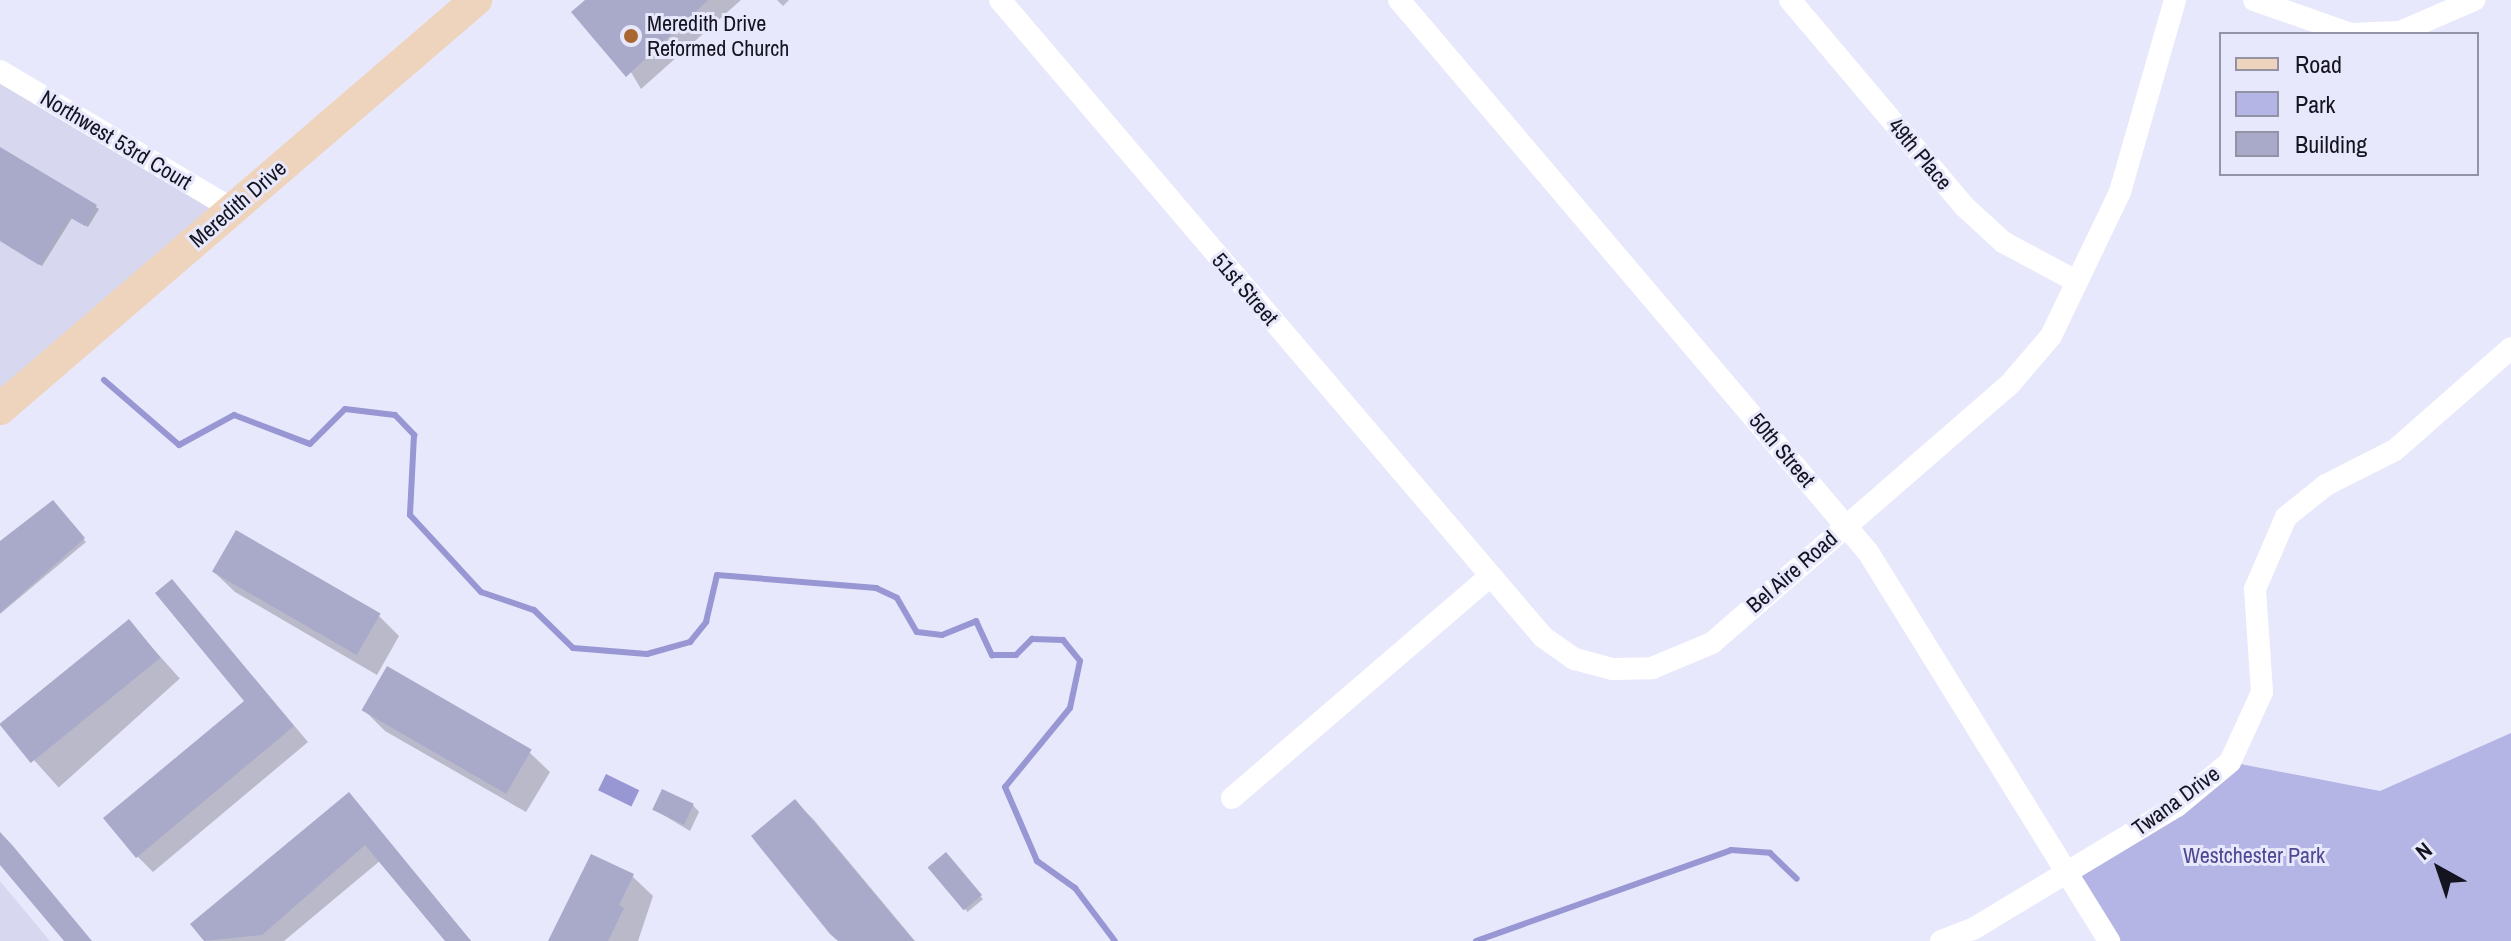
<!DOCTYPE html>
<html>
<head>
<meta charset="utf-8">
<style>
	body { margin:0 }
	#map { position:relative; width:2511px; height:941px; overflow:hidden; background:#e8e8fd; font-family:"Archivo Narrow",sans-serif }
	div>[style] { position:absolute }
	.built>* { inset:0; background:#d7d7ef }
	.green>* { inset:0; background:#b4b4e5 }
	.water>* { inset:0; background:#9896d3; transform-origin:0 0 }
	.shadow>* { inset:0; background:#0003; transform-origin:0 0 }
	.stream>* { height:6px; margin:-3px; padding:0 3px; transform-origin:3px; border-radius:3px; background:#9896d3 }
	.building>* { inset:0; background:#a9a9ca; transform-origin:0 0 }
	.minor>* { height:22px; margin:-11px; padding:0 11px; transform-origin:11px; border-radius:11px; background:#fff }
	.secondary>* { height:32px; margin:-16px; padding:0 16px; transform-origin:16px; border-radius:16px; background:#eed4bc }
	.dots>* { width:22px; height:22px; translate:-50% -50%; box-sizing:border-box; border:4px solid #e8e8fd; border-radius:50% }
	span { translate:-50% -50%; white-space:nowrap; text-align:center; line-height:1.15; -webkit-text-stroke:6px #e8e8fd; paint-order:stroke }
	.poi-label { font-size:22px; color:#141420 }
	.left { translate:0 -50%; text-align:left }
	.street-label { font-size:22px; color:#141420 }
	.park-label { font-size:22px; color:#4f4792 }
	.legend { position:absolute; left:2219px; top:32px; width:260px; height:144px; box-sizing:border-box; background:#e8e8fd; border:2px solid #9393a5; margin:0; padding:10px 14px; list-style:none; font-size:24px; color:#141420 }
	.legend li { display:flex; align-items:center; gap:16px; height:40px }
	.legend b { width:40px; border:2px solid #9393a5 }
	.north { position:absolute; left:2399px; top:829px; width:80px; height:80px; -webkit-text-stroke:6px #e8e8fd; paint-order:stroke; rotate:320deg; font-size:22px; font-weight:700; line-height:32px; text-align:center; color:#141420 }
	.north::after { content:''; display:block; margin:auto; width:28px; height:36px; background:#141420; clip-path:polygon(50% 0,100% 100%,50% 72%,0 100%) }
</style>
</head>
<body>
<div id="map">
	<div class="built">
		<div style="clip-path:polygon(0 71px,232px 209px,0 409px)"></div>
		<div style="clip-path:polygon(0 881px,50px 941px,0 941px)"></div>
	</div>
	<div class="green">
		<div style="clip-path:polygon(2511px 733px,2511px 941px,2109px 941px,2070px 873px,2230px 762px,2380px 791px)"></div>
	</div>
	<div class="water">
		<div style="left:606px;top:774px;width:37px;height:18px;rotate:26deg"></div>
	</div>
	<div class="shadow">
		<div style="clip-path:polygon(588px 0,741px 0,641px 89px)"></div>
		<div style="clip-path:polygon(777px 0,789px 0,783px 6px)"></div>
		<div style="clip-path:polygon(0 150px,99px 209px,88px 227px,72px 218px,42px 266px,0 240px)"></div>
		<div style="clip-path:polygon(53px 503px,86px 542px,0 614px,0 547px)"></div>
		<div style="clip-path:polygon(214px 572px,378px 615px,399px 636px,377px 675px,235px 592px)"></div>
		<div style="clip-path:polygon(172px 581px,308px 742px,153px 872px,137px 856px,246px 701px)"></div>
		<div style="left:129px;top:622px;width:76px;height:163px;rotate:48deg"></div>
		<div style="clip-path:polygon(365px 711px,529px 752px,550px 772px,526px 812px,385px 731px)"></div>
		<div style="clip-path:polygon(349px 795px,471px 941px,448px 941px,381px 860px,284px 941px,207px 941px,193px 924px)"></div>
		<div style="clip-path:polygon(795px 801px,814px 820px,915px 941px,841px 941px)"></div>
		<div style="clip-path:polygon(693px 805px,699px 812px,690px 831px,655px 810px)"></div>
		<div style="left:945px;top:854px;width:59px;height:20px;rotate:50deg"></div>
		<div style="clip-path:polygon(632px 876px,653px 896px,638px 941px,553px 941px)"></div>
	</div>
	<div class="stream">
		<div style="left:104px;top:380px;width:99px;rotate:40.9deg"></div>
		<div style="left:179px;top:445px;width:63px;rotate:-28.6deg"></div>
		<div style="left:234px;top:415px;width:81px;rotate:20.9deg"></div>
		<div style="left:310px;top:444px;width:49px;rotate:-45deg"></div>
		<div style="left:345px;top:409px;width:50px;rotate:6.8deg"></div>
		<div style="left:395px;top:415px;width:28px;rotate:46deg"></div>
		<div style="left:414px;top:435px;width:80px;rotate:92.9deg"></div>
		<div style="left:410px;top:515px;width:105px;rotate:47.3deg"></div>
		<div style="left:481px;top:592px;width:56px;rotate:18.8deg"></div>
		<div style="left:534px;top:610px;width:54px;rotate:44.3deg"></div>
		<div style="left:573px;top:648px;width:74px;rotate:4.6deg"></div>
		<div style="left:647px;top:654px;width:45px;rotate:-15.6deg"></div>
		<div style="left:690px;top:642px;width:26px;rotate:-51deg"></div>
		<div style="left:706px;top:622px;width:48px;rotate:-76.8deg"></div>
		<div style="left:717px;top:575px;width:160px;rotate:4.7deg"></div>
		<div style="left:876px;top:588px;width:23px;rotate:25deg"></div>
		<div style="left:897px;top:598px;width:39px;rotate:60deg"></div>
		<div style="left:917px;top:632px;width:25px;rotate:7deg"></div>
		<div style="left:942px;top:635px;width:37px;rotate:-22deg"></div>
		<div style="left:976px;top:621px;width:38px;rotate:65deg"></div>
		<div style="left:992px;top:655px;width:24px"></div>
		<div style="left:1016px;top:655px;width:23px;rotate:-45deg"></div>
		<div style="left:1032px;top:639px;width:31px;rotate:2deg"></div>
		<div style="left:1063px;top:640px;width:27px;rotate:51deg"></div>
		<div style="left:1080px;top:661px;width:48px;rotate:102deg"></div>
		<div style="left:1070px;top:708px;width:102px;rotate:129.4deg"></div>
		<div style="left:1005px;top:787px;width:81px;rotate:66.6deg"></div>
		<div style="left:1037px;top:861px;width:47px;rotate:35.4deg"></div>
		<div style="left:1075px;top:888px;width:66px;rotate:53deg"></div>
		<div style="left:1476px;top:941px;width:271px;rotate:-19.6deg"></div>
		<div style="left:1731px;top:850px;width:39px;rotate:4deg"></div>
		<div style="left:1770px;top:853px;width:37px;rotate:44deg"></div>
	</div>
	<div class="building">
		<div style="clip-path:polygon(585px 0,708px 0,626px 77px,571px 12px)"></div>
		<div style="clip-path:polygon(0 147px,97px 205px,85px 226px,69px 217px,39px 265px,0 241px)"></div>
		<div style="clip-path:polygon(53px 500px,85px 538px,0 613px,0 541px)"></div>
		<div style="left:236px;top:530px;width:167px;height:48px;rotate:30deg"></div>
		<div style="clip-path:polygon(172px 579px,294px 726px,136px 858px,103px 818px,244px 701px,155px 593px)"></div>
		<div style="left:129px;top:619px;width:50px;height:167px;rotate:51deg"></div>
		<div style="left:387px;top:666px;width:167px;height:51px;rotate:30deg"></div>
		<div style="left:662px;top:789px;width:35px;height:23px;rotate:25deg"></div>
		<div style="clip-path:polygon(349px 792px,471px 941px,445px 941px,365px 845px,262px 935px,204px 941px,190px 924px)"></div>
		<div style="clip-path:polygon(795px 799px,914px 941px,838px 941px,830px 934px,751px 836px)"></div>
		<div style="clip-path:polygon(0 832px,13px 846px,92px 941px,64px 941px,0 865px)"></div>
		<div style="left:946px;top:852px;width:56px;height:24px;rotate:50deg"></div>
		<div style="clip-path:polygon(591px 854px,634px 874px,619px 905px,624px 908px,608px 941px,548px 941px)"></div>
	</div>
	<div class="minor">
		<div style="left:1000px;top:0;width:837px;rotate:49.55deg"></div>
		<div style="left:1543px;top:637px;width:39px;rotate:35deg"></div>
		<div style="left:1575px;top:659px;width:39px;rotate:15deg"></div>
		<div style="left:1613px;top:669px;width:39px;rotate:-1deg"></div>
		<div style="left:1652px;top:668px;width:65px;rotate:-22.6deg"></div>
		<div style="left:1712px;top:643px;width:395px;rotate:-41deg"></div>
		<div style="left:2010px;top:384px;width:63px;rotate:-49.5deg"></div>
		<div style="left:2051px;top:336px;width:160px;rotate:-64.4deg"></div>
		<div style="left:2120px;top:192px;width:200px;rotate:-74deg"></div>
		<div style="left:1399px;top:0;width:724px;rotate:49.65deg"></div>
		<div style="left:1868px;top:552px;width:458px;rotate:58.2deg"></div>
		<div style="left:1790px;top:0;width:271px;rotate:49.8deg"></div>
		<div style="left:1965px;top:207px;width:52px;rotate:42.6deg"></div>
		<div style="left:2003px;top:242px;width:81px;rotate:28.2deg"></div>
		<div style="left:2254px;top:0;width:103px;rotate:19.3deg"></div>
		<div style="left:2351px;top:34px;width:49px;rotate:-2.3deg"></div>
		<div style="left:2400px;top:32px;width:81px;rotate:-23.4deg"></div>
		<div style="left:0;top:71px;width:270px;rotate:30.7deg"></div>
		<div style="left:1232px;top:798px;width:340px;rotate:-40.7deg"></div>
		<div style="left:1941px;top:941px;width:34px;rotate:-21deg"></div>
		<div style="left:1973px;top:929px;width:238px;rotate:-31.1deg"></div>
		<div style="left:2177px;top:806px;width:69px;rotate:-39.7deg"></div>
		<div style="left:2230px;top:762px;width:77px;rotate:-65.4deg"></div>
		<div style="left:2262px;top:692px;width:103px;rotate:-93.9deg"></div>
		<div style="left:2255px;top:589px;width:78px;rotate:-66.7deg"></div>
		<div style="left:2286px;top:517px;width:51px;rotate:-38.7deg"></div>
		<div style="left:2326px;top:485px;width:77px;rotate:-26.9deg"></div>
		<div style="left:2395px;top:450px;width:154px;rotate:-41.3deg"></div>
	</div>
	<div class="secondary">
		<div style="left:0;top:409px;width:628px;rotate:-40.67deg"></div>
	</div>
	<div class="dots">
		<div style="left:631px;top:36px;background:#a96832"></div>
	</div>
	<div class="poi-label">
		<span class="left" style="left:647px;top:36px">Meredith Drive<br>Reformed Church</span>
	</div>
	<div class="street-label">
		<span style="left:116px;top:140px;rotate:31deg">Northwest 53rd Court</span>
		<span style="left:1920px;top:154px;rotate:50deg">49th Place</span>
		<span style="left:238px;top:204px;rotate:-41deg">Meredith Drive</span>
		<span style="left:1245px;top:289px;rotate:49deg">51st Street</span>
		<span style="left:1782px;top:450px;rotate:50deg">50th Street</span>
		<span style="left:1792px;top:572px;rotate:-41deg">Bel Aire Road</span>
		<span style="left:2176px;top:801px;rotate:-36deg">Twana Drive</span>
	</div>
	<div class="park-label">
		<span style="left:2254px;top:856px">Westchester Park</span>
	</div>
	<ul class="legend">
	<li><b style="height:10px;background:#eed4bc"></b>Road</li>
	<li><b style="height:22px;background:#b4b4e5"></b>Park</li>
	<li><b style="height:22px;background:#a9a9ca"></b>Building</li>
	</ul>
	<div class="north">N</div>
</div>
</body>
</html>
